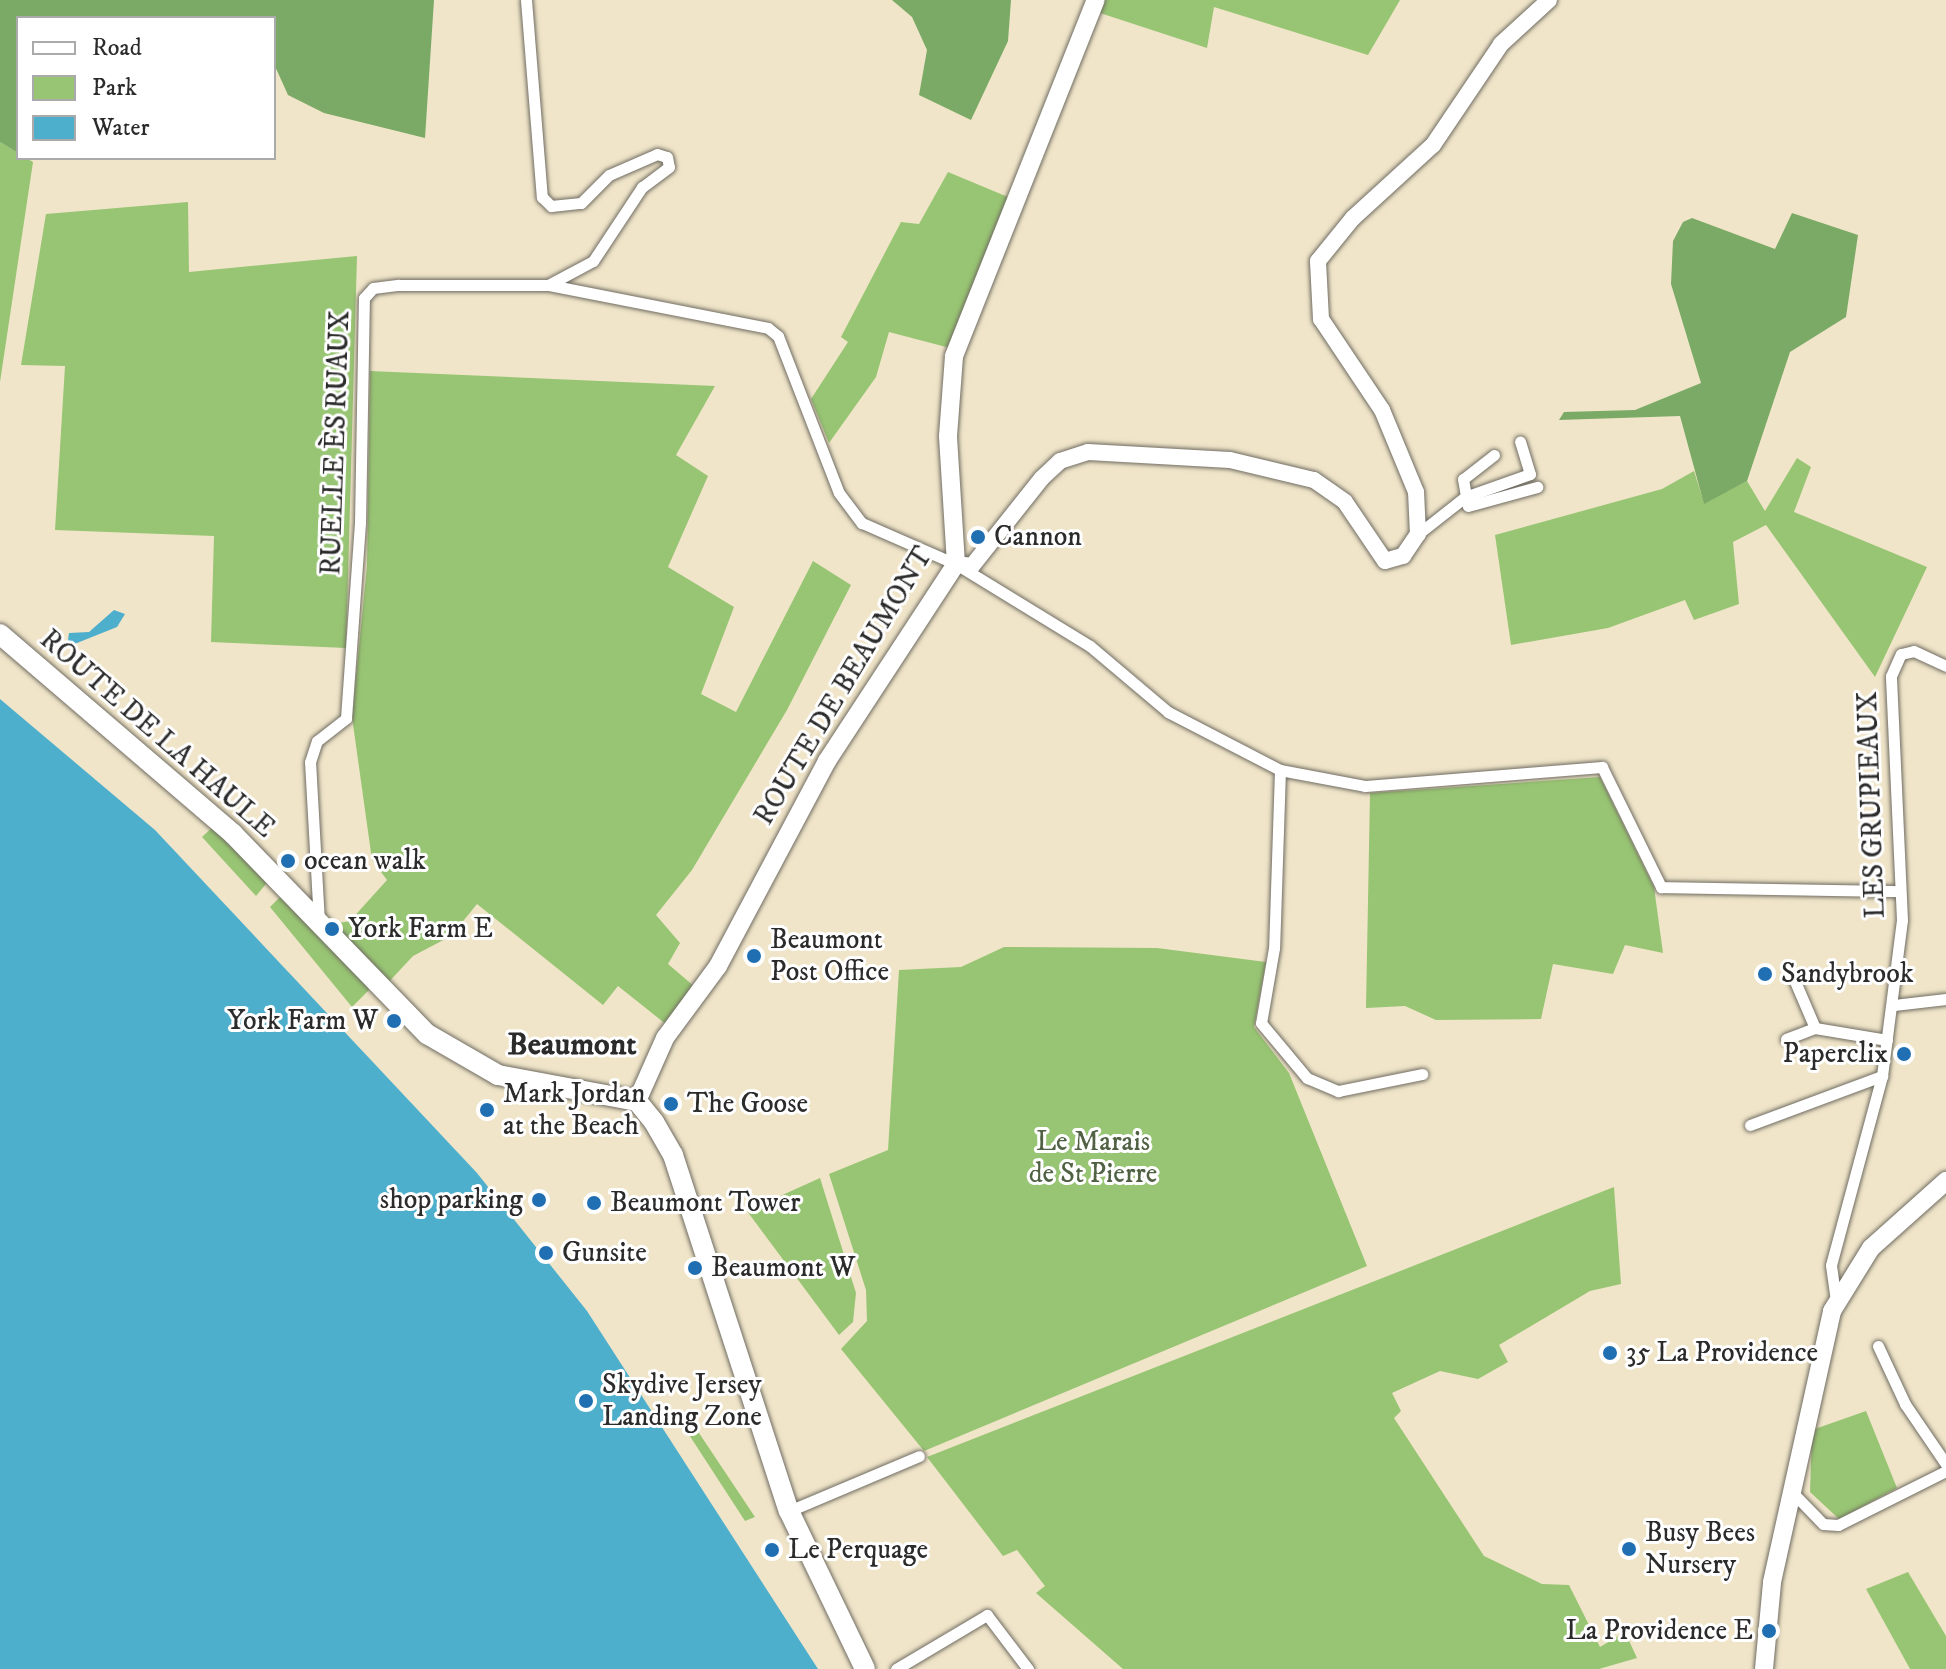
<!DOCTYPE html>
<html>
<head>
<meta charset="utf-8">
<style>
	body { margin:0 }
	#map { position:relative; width:1946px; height:1669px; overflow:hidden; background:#f0e5c9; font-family:"IM FELL DW Pica",serif }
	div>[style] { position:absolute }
	.green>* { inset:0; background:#98c573 }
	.forest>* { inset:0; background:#7aaa65 }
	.water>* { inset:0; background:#4eafcd }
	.roads { filter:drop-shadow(0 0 2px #706c62) drop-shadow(0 0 2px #706c62) }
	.street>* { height:11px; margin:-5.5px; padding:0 5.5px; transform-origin:5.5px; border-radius:5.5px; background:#fff }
	.secondary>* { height:16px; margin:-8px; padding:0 8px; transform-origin:8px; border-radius:8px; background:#fff }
	.primary>* { height:18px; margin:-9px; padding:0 9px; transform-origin:9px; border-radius:9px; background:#fff }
	.highway>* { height:20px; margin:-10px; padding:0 10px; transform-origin:10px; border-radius:10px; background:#fff }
	.dots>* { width:22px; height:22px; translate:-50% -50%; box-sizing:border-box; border:4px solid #fff; border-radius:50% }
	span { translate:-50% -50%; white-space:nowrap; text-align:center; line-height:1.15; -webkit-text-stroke:6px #fff; paint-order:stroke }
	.street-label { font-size:28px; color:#2b2b2b }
	.poi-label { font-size:28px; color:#2b2b2b }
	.left { translate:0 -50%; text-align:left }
	.right { translate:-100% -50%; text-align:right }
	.park-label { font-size:28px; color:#516144 }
	.quarter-label { font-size:32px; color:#2b2b2b; font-weight:700 }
	.legend { position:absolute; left:16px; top:16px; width:260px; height:144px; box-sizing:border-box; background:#fff; border:2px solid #aaa; margin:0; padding:10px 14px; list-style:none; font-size:24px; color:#2b2b2b }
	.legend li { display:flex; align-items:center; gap:16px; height:40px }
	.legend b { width:40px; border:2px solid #aaa }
</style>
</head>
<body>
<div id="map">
	<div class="green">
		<div style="clip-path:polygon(1103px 0,1400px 0,1368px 55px,1214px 7px,1207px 48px,1100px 13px)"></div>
		<div style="clip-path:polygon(0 142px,33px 162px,0 382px)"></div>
		<div style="clip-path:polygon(948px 172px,1008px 197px,950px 348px,889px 332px,876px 377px,829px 443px,811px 399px,848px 342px,841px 337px,901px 222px,919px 224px)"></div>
		<div style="clip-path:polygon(188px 202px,189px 272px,357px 256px,346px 648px,211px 642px,214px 536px,55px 530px,65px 366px,21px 365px,46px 214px)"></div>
		<div style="clip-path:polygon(370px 371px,715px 386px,676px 455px,708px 476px,668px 567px,734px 607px,701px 694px,736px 712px,813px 561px,851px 585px,787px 710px,692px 870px,656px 915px,680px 943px,668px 964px,695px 987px,667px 1025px,618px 986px,603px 1005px,477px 904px,451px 936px,413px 956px,385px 986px,328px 925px,350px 921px,387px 880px,372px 860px,352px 717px,367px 566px)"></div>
		<div style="clip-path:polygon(1797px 458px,1811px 467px,1794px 512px,1927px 567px,1875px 677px,1766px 525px,1733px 542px,1739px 604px,1694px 620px,1685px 600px,1608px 628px,1511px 645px,1495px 535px,1662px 489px,1694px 471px,1704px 503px,1747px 481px,1765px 511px)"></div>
		<div style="clip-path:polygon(1600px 777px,1654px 887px,1663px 953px,1625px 945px,1613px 974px,1553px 964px,1541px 1019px,1436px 1020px,1405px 1006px,1366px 1008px,1370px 793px)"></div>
		<div style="clip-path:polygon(215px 825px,270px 879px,256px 896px,202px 837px)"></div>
		<div style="clip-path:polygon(284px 893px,370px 989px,352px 1007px,270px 907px)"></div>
		<div style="clip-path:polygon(1004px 947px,1157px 948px,1266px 962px,1254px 1027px,1289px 1073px,1367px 1266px,924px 1451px,841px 1349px,867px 1321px,866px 1290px,829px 1174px,888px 1150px,899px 970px,961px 967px)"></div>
		<div style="clip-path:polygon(820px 1178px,856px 1293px,853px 1322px,839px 1335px,747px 1211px)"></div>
		<div style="clip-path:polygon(1614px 1187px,1621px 1284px,1590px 1291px,1499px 1345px,1508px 1362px,1478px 1379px,1440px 1371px,1392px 1393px,1401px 1411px,1394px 1418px,1484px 1556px,1542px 1584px,1569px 1585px,1600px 1647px,1625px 1632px,1637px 1658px,1599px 1669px,1123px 1669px,1036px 1593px,1045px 1586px,1017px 1550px,1003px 1556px,927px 1457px)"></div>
		<div style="clip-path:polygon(1866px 1411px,1897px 1488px,1839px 1519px,1810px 1492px,1812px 1430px)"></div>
		<div style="clip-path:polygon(693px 1424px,755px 1517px,745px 1521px,684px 1427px)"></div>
		<div style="clip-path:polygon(1908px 1572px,1946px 1636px,1946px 1669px,1910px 1669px,1866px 1589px)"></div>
	</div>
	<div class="forest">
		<div style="clip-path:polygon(0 0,434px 0,425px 138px,324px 113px,288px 95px,274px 64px,274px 18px,18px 18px,18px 153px,0 142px)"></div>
		<div style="clip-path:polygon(892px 0,1011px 0,1008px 41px,971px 120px,919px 95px,927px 50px,912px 17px)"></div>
		<div style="clip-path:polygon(1792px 213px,1858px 235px,1846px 317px,1790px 352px,1747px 481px,1704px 504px,1680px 416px,1559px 420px,1564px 412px,1635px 410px,1701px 383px,1671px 284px,1673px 241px,1683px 222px,1692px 218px,1775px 249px)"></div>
	</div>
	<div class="water">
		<div style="clip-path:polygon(114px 610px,125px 614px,117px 627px,67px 647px,69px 633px,89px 632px)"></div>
		<div style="clip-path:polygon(0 699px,155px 830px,477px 1173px,587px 1311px,818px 1669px,0 1669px)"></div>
	</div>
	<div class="roads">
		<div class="street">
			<div style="left:526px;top:0;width:198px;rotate:85.4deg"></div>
			<div style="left:542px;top:197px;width:13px;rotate:45deg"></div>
			<div style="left:551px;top:206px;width:30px;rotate:-6deg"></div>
			<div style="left:581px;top:203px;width:40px;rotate:-45deg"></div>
			<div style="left:609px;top:175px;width:52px;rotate:-23.6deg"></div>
			<div style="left:657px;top:154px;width:10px;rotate:17deg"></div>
			<div style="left:667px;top:157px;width:10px;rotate:79deg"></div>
			<div style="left:669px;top:167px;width:34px;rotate:143deg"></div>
			<div style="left:642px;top:187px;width:89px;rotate:123.5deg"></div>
			<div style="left:593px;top:261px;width:49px;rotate:151.9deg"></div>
			<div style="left:1494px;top:455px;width:39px;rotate:142deg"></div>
			<div style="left:1463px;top:479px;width:27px;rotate:80deg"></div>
			<div style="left:1468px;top:506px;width:72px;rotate:-15.4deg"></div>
			<div style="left:1418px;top:534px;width:60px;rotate:-38.2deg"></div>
			<div style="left:1465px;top:497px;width:69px;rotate:-19.5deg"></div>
			<div style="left:1530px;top:474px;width:34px;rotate:-107deg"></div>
			<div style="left:1280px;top:770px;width:178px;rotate:91.9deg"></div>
			<div style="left:1274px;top:948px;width:76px;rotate:99.8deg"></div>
			<div style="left:1261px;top:1023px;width:72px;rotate:50.1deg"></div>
			<div style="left:1307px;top:1078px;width:34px;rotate:23deg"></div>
			<div style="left:1338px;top:1091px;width:86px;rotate:-11.4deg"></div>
			<div style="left:319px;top:922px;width:160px;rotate:-93.2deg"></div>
			<div style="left:310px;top:762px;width:22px;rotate:-72deg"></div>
			<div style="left:317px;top:741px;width:37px;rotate:-38deg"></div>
			<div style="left:346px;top:718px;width:196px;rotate:-85.9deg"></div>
			<div style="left:360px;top:523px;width:225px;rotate:-89deg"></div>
			<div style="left:364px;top:298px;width:13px;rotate:-48deg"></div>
			<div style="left:373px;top:288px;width:26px;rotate:-7deg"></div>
			<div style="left:399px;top:285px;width:150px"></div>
			<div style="left:549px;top:285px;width:223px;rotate:11.1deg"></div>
			<div style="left:768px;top:328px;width:13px;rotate:39deg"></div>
			<div style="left:778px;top:336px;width:168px;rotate:68.8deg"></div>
			<div style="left:839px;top:493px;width:38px;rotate:53deg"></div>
			<div style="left:862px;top:523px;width:103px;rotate:23.6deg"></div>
			<div style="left:956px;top:564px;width:157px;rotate:31.5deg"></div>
			<div style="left:1090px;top:646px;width:102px;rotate:40.2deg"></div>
			<div style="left:1168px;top:712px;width:126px;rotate:27.4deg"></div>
			<div style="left:1280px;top:770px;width:86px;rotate:10.7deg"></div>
			<div style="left:1365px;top:786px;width:238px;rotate:-4.6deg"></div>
			<div style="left:1602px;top:767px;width:134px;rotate:63.8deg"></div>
			<div style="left:1661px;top:887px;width:239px;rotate:1deg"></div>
			<div style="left:1794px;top:979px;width:53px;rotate:66.8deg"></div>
			<div style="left:1894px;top:1005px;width:52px;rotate:-6.6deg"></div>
			<div style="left:1786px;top:1039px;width:31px;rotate:-21deg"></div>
			<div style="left:1815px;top:1028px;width:73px;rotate:9.5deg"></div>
			<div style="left:1750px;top:1125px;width:141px;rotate:-20.4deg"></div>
			<div style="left:1836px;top:1301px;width:36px;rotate:-98deg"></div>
			<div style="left:1831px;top:1265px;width:196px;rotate:-74.9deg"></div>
			<div style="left:1882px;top:1076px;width:157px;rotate:-82.7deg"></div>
			<div style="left:1902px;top:920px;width:244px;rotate:-92.6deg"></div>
			<div style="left:1891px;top:676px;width:24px;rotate:-66deg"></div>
			<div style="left:1901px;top:654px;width:13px;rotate:-13deg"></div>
			<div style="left:1914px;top:651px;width:35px;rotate:25deg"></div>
			<div style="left:1878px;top:1346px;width:64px;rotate:65deg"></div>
			<div style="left:1905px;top:1404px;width:73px;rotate:55.7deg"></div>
			<div style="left:1793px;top:1493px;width:43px;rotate:45.9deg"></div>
			<div style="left:1823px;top:1524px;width:15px;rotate:4deg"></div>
			<div style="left:1838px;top:1525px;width:121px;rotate:-26.6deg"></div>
			<div style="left:789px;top:1511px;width:141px;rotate:-22.9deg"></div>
			<div style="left:896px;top:1669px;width:106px;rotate:-30.7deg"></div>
			<div style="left:987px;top:1615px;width:68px;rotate:52.8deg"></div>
		</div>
		<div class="secondary">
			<div style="left:956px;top:564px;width:16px;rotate:7deg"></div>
			<div style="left:972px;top:566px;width:112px;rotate:-51.5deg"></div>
			<div style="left:1042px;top:478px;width:25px;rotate:-43deg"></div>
			<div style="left:1060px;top:461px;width:29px;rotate:-18deg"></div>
			<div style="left:1088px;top:452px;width:142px;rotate:3.2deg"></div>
			<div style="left:1230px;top:460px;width:86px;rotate:13.4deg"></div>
			<div style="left:1314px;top:480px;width:38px;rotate:35deg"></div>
			<div style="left:1345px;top:502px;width:71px;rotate:55.9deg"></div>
			<div style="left:1385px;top:561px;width:19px;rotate:-16deg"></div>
			<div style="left:1403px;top:556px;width:27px;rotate:-56deg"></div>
			<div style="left:1418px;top:534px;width:42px;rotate:-92.7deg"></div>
			<div style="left:1416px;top:492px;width:89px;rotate:-112.5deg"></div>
			<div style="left:1382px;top:410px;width:110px;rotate:-123.8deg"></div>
			<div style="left:1321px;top:319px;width:58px;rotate:-93deg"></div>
			<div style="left:1318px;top:261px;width:55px;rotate:-50.9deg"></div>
			<div style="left:1353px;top:218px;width:108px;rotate:-42.4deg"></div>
			<div style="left:1433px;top:145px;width:122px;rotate:-56deg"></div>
			<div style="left:1501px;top:44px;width:65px;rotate:-42.5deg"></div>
		</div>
		<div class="primary">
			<div style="left:637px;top:1101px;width:69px;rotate:-66deg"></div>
			<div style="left:665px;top:1038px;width:89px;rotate:-53.6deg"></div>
			<div style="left:718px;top:966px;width:232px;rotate:-62deg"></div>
			<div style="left:827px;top:761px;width:235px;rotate:-56.8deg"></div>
			<div style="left:956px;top:564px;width:128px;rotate:-93.6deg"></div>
			<div style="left:948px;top:436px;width:80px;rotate:-85.7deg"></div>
			<div style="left:954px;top:356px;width:383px;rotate:-68.3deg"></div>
			<div style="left:1764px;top:1669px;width:87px;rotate:-84.7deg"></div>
			<div style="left:1772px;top:1582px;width:278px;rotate:-77.5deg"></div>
			<div style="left:1832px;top:1311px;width:74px;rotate:-58.2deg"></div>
			<div style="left:1871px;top:1248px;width:101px;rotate:-41.8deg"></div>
		</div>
		<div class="highway">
			<div style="left:0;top:634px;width:307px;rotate:40.6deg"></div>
			<div style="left:233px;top:834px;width:279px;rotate:45.9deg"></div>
			<div style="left:427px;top:1034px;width:82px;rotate:30deg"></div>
			<div style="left:498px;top:1075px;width:141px;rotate:10.6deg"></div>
			<div style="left:637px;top:1101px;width:27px;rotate:51deg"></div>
			<div style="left:654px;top:1122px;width:38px;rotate:60deg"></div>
			<div style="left:673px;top:1155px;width:374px;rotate:72deg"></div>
			<div style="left:789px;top:1511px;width:175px;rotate:64.3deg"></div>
		</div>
	</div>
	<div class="dots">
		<div style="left:978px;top:537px;background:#1f6fb2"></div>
		<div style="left:288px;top:861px;background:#1f6fb2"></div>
		<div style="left:332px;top:929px;background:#1f6fb2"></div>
		<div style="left:754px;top:956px;background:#1f6fb2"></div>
		<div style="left:1765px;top:974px;background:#1f6fb2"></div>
		<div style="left:394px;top:1021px;background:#1f6fb2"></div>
		<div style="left:1904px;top:1054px;background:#1f6fb2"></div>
		<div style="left:671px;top:1104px;background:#1f6fb2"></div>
		<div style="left:487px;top:1110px;background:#1f6fb2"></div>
		<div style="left:539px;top:1200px;background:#1f6fb2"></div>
		<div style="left:594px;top:1203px;background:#1f6fb2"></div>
		<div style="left:546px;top:1253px;background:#1f6fb2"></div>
		<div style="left:695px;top:1268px;background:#1f6fb2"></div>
		<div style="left:1610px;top:1353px;background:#1f6fb2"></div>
		<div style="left:586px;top:1401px;background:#1f6fb2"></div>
		<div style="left:1629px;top:1549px;background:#1f6fb2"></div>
		<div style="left:772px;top:1550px;background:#1f6fb2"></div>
		<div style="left:1769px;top:1631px;background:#1f6fb2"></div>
	</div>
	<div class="street-label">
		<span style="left:336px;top:443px;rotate:-88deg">RUELLE ÈS RUAUX</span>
		<span style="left:844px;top:686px;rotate:-59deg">ROUTE DE BEAUMONT</span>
		<span style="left:157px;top:734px;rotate:41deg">ROUTE DE LA HAULE</span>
		<span style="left:1872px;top:805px;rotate:-92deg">LES GRUPIEAUX</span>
	</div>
	<div class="poi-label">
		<span class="left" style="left:994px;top:537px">Cannon</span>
		<span class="left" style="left:304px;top:861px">ocean walk</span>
		<span class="left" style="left:348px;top:929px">York Farm E</span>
		<span class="left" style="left:770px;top:956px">Beaumont<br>Post Office</span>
		<span class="left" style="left:1781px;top:974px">Sandybrook</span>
		<span class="right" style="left:378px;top:1021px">York Farm W</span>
		<span class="right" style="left:1888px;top:1054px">Paperclix</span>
		<span class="left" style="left:503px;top:1110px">Mark Jordan<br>at the Beach</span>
		<span class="left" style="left:687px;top:1104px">The Goose</span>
		<span class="right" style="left:523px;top:1200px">shop parking</span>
		<span class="left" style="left:610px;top:1203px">Beaumont Tower</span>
		<span class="left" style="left:562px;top:1253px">Gunsite</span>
		<span class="left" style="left:711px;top:1268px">Beaumont W</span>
		<span class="left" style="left:1626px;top:1353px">35 La Providence</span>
		<span class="left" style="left:602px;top:1401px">Skydive Jersey<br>Landing Zone</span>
		<span class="left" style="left:1645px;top:1549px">Busy Bees<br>Nursery</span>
		<span class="left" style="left:788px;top:1550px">Le Perquage</span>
		<span class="right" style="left:1753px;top:1631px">La Providence E</span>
	</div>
	<div class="park-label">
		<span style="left:1093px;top:1158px">Le Marais<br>de St Pierre</span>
	</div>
	<div class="quarter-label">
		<span style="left:572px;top:1045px">Beaumont</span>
	</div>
	<ul class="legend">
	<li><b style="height:10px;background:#fff"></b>Road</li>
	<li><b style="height:22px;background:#98c573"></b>Park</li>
	<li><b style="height:22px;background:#4eafcd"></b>Water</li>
	</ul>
</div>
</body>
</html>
